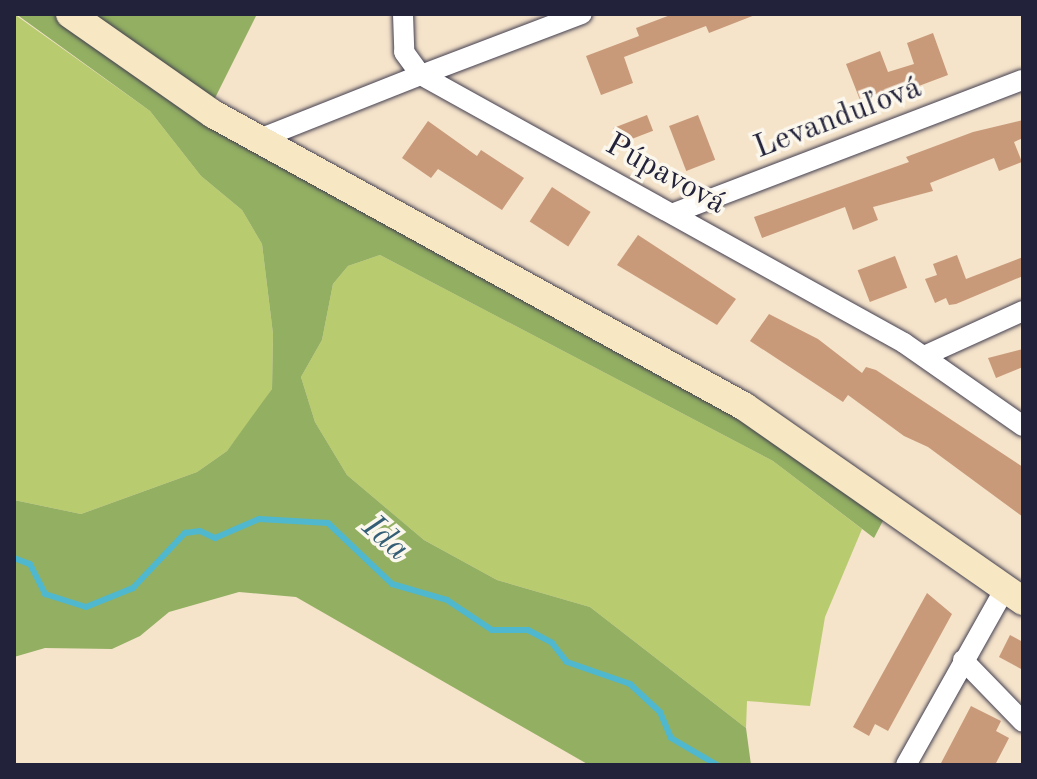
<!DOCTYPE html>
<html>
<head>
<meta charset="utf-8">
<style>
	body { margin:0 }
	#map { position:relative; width:1037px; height:779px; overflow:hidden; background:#f5e3ca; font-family:"Old Standard TT",serif }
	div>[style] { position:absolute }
	.green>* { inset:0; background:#b8cb6f }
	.forest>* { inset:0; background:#92af62 }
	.stream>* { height:6px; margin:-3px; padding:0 3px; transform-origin:3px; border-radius:3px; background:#50b8ce }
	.building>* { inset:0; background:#c89a7a; transform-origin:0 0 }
	.roads { filter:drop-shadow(0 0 2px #423f50) drop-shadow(0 0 2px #423f50) }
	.street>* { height:20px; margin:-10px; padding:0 10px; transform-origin:10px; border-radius:10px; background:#fff }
	.secondary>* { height:28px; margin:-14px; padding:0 14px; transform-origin:14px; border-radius:14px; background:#f7e8c3 }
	span { translate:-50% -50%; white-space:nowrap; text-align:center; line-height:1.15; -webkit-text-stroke:7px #fbf7ec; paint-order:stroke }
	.street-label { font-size:32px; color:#22223b }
	.water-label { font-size:34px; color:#345e76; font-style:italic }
	.frame { position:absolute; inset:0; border:16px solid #22223b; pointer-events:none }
</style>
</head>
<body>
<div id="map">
	<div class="green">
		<div style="clip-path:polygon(14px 14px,150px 111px,201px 176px,242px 210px,262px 244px,273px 334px,272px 389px,256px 413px,227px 451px,197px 472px,81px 514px,14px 500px)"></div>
		<div style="clip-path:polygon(380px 255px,773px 461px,862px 529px,825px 617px,810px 706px,747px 701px,746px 728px,590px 607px,497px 580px,424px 540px,347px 475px,315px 422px,301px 377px,322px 340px,333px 284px,348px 266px)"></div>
	</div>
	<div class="forest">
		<div style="clip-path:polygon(16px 14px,56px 14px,184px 111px,722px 405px,887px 513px,874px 538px,773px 461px,380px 255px,348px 266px,333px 284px,322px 340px,301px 377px,315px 422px,347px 475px,424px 540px,497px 580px,590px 607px,746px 728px,751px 765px,589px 765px,296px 597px,239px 592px,169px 612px,140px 636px,112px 649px,45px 648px,14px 657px,14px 500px,81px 514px,197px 472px,227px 451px,272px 389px,273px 334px,262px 244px,242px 210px,201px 176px,150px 111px)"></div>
		<div style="clip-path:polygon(87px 14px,257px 14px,211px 106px)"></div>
	</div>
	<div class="stream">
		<div style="left:14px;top:558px;width:17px;rotate:21deg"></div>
		<div style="left:30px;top:564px;width:34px;rotate:63deg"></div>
		<div style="left:45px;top:594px;width:43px;rotate:17.6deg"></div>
		<div style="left:86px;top:607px;width:51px;rotate:-22deg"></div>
		<div style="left:133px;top:588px;width:76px;rotate:-46.6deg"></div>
		<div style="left:185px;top:533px;width:15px;rotate:-8deg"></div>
		<div style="left:200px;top:531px;width:17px;rotate:25deg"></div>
		<div style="left:215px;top:538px;width:48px;rotate:-23.4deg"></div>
		<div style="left:259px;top:519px;width:69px;rotate:3.3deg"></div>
		<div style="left:328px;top:523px;width:88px;rotate:43.6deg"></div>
		<div style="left:392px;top:584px;width:57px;rotate:16.2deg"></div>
		<div style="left:447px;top:600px;width:54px;rotate:33.7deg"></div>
		<div style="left:492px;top:630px;width:36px"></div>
		<div style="left:528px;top:630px;width:27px;rotate:28deg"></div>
		<div style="left:552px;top:643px;width:24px;rotate:52deg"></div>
		<div style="left:567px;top:662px;width:67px;rotate:19.2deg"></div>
		<div style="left:630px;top:684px;width:41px;rotate:43deg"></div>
		<div style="left:660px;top:712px;width:28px;rotate:67deg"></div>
		<div style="left:671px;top:738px;width:53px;rotate:30.4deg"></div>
	</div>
	<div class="building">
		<div style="clip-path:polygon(673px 14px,755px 15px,709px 33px,706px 26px,624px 57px,633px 83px,601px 95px,586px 56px,639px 36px,636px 28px)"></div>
		<div style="clip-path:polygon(933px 33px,948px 75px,879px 101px,876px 94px,860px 100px,846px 64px,880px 51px,888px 72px,914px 64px,907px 43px)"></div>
		<div style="left:647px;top:115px;width:17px;height:36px;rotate:69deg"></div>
		<div style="left:698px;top:115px;width:48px;height:31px;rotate:69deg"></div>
		<div style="clip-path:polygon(1023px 120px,1023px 138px,1014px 142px,1022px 162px,999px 171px,994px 158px,930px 183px,933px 191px,873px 207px,878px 220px,853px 230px,845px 207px,762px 238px,754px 217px,909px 162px,906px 157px,973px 132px)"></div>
		<div style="clip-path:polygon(428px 121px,477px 156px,481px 150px,524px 178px,502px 210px,438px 169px,431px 178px,402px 158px)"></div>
		<div style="left:552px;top:187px;width:46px;height:41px;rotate:33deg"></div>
		<div style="clip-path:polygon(638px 235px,736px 299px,717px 325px,617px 265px)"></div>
		<div style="clip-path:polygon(957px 255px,966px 279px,1023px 257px,1023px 276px,956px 304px,949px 305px,946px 298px,935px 303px,925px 279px,937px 275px,933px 264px)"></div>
		<div style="left:895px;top:256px;width:34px;height:40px;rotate:69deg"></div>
		<div style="clip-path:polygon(769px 314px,818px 339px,862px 373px,866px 367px,876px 370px,1023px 467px,1023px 517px,928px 447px,904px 436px,848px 395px,843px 402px,750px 341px)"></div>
		<div style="clip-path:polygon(1023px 349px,1023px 367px,996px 378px,988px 358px)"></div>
		<div style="clip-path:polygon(927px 593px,952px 614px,888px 731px,875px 724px,869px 736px,853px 727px)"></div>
		<div style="clip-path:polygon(1010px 635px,1023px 642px,1023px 670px,999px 657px)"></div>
		<div style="clip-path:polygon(971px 706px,1001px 721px,996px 731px,1009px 738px,995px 765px,940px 765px)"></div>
	</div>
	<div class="roads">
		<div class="street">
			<div style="left:403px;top:14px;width:38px;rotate:88deg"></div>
			<div style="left:404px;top:52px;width:29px;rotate:54deg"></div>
			<div style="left:421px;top:75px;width:172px;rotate:-20.8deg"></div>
			<div style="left:259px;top:139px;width:174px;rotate:-21.6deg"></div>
			<div style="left:421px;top:75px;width:552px;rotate:29.02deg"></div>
			<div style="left:904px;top:343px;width:145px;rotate:34.9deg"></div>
			<div style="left:674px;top:213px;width:373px;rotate:-20.9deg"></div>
			<div style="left:924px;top:356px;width:109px;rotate:-24.4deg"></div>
			<div style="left:963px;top:660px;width:86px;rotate:45.9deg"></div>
			<div style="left:906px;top:765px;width:204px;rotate:-60.7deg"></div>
		</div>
		<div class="secondary">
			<div style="left:70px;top:14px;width:174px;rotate:35deg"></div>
			<div style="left:213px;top:114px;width:607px;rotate:28.84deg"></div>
			<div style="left:745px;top:407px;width:339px;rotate:34.9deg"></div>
		</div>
	</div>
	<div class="street-label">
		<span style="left:838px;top:119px;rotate:-21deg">Levanduľová</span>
		<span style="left:665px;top:175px;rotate:29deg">Púpavová</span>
	</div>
	<div class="water-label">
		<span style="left:385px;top:539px;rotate:41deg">Ida</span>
	</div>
	<div class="frame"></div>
</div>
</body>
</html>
